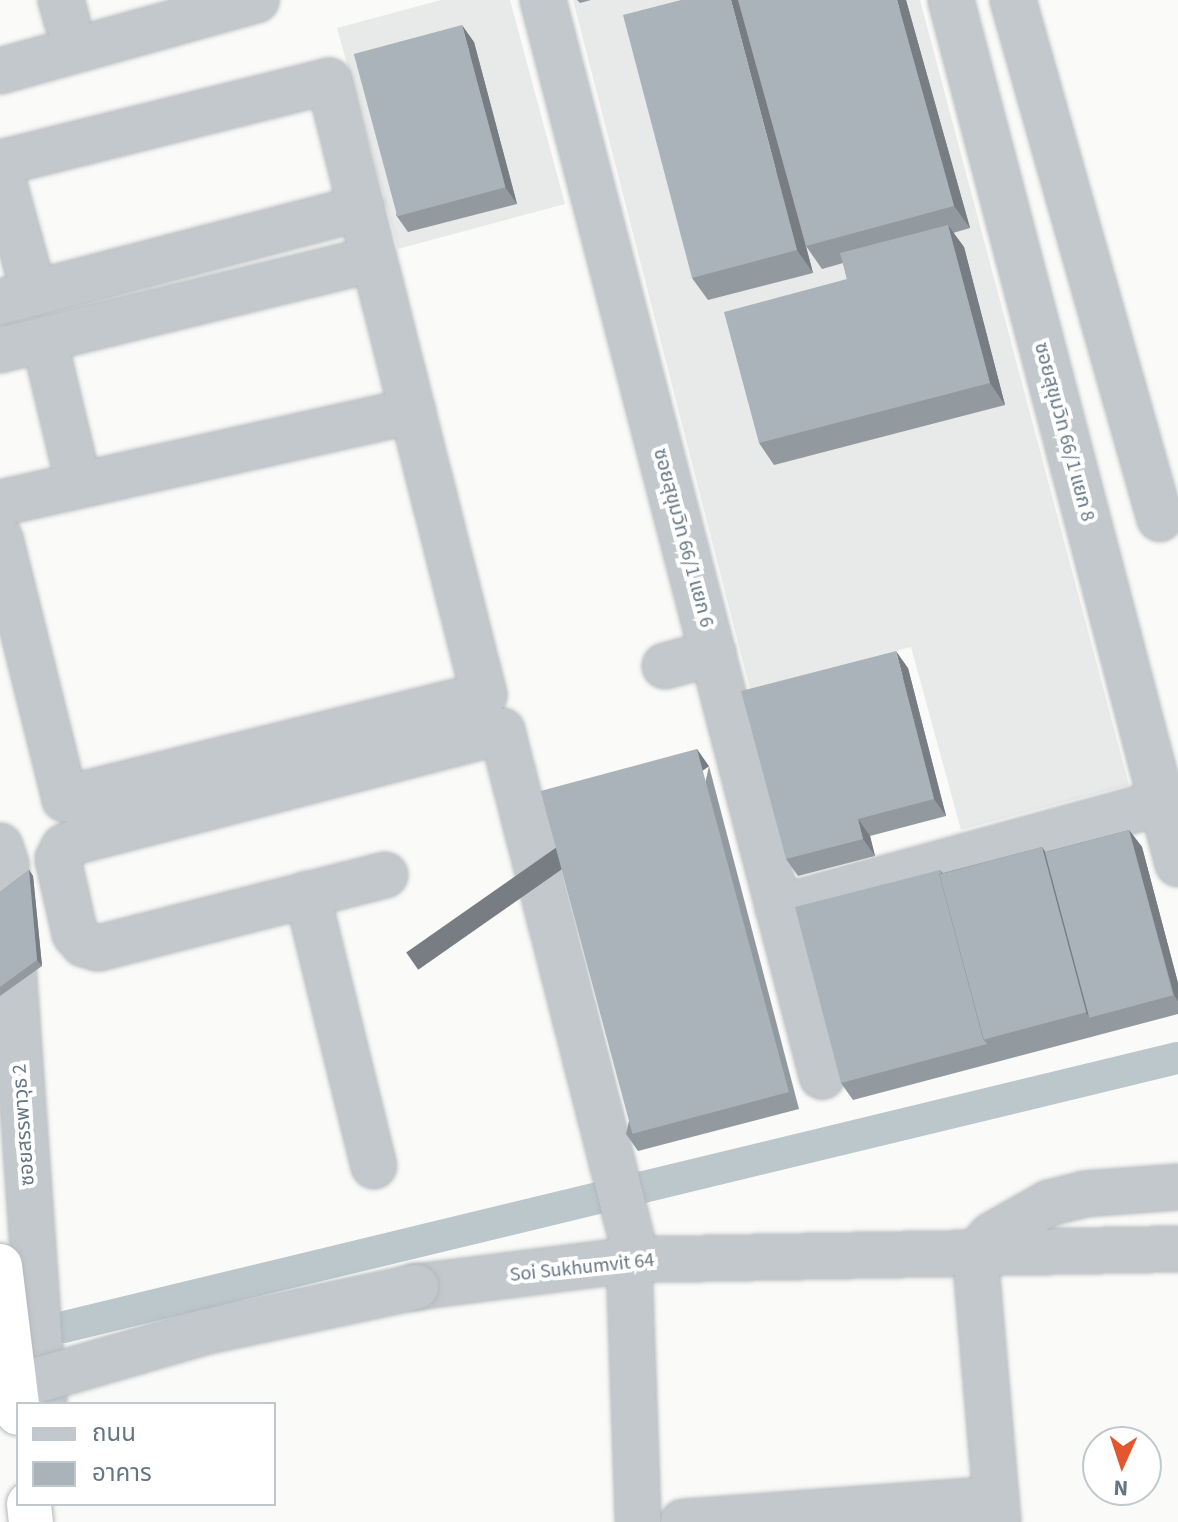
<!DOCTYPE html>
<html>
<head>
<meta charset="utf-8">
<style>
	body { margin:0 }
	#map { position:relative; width:1178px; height:1522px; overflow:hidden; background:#fafaf8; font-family:"Source Sans 3","Noto Sans Thai",sans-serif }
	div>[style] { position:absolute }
	.built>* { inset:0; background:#e8e9e9 }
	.canal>* { height:32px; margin:-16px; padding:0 16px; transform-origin:16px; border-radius:16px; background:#bbc7cb }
	.roads { filter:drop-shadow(0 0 2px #b4b9bd) drop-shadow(0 0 2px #b4b9bd) }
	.minor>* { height:44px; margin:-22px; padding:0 22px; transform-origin:22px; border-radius:22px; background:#c3c8cc }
	.highway>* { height:44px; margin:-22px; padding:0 22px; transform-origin:22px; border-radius:22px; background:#fff }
	.bridges { filter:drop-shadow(0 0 2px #b4b9bd) drop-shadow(0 0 2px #b4b9bd) }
	.minor-bridge>* { height:44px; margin:-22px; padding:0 22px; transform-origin:22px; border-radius:22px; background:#c3c8cc }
	.highway-bridge>* { height:44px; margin:-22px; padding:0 22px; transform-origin:22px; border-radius:22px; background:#fff }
	.wall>* { inset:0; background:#929a9f }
	.shaded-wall>* { inset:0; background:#777d82; transform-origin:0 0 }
	.building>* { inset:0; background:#aab3b9; transform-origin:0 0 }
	span { translate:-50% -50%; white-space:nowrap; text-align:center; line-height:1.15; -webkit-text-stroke:8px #fff; paint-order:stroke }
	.street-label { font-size:20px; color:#657683 }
	.legend { position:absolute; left:16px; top:1402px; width:260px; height:104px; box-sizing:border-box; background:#fff; border:2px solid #c1c8cd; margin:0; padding:10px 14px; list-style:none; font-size:24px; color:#657683 }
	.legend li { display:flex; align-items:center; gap:16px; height:40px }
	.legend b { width:40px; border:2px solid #c1c8cd }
	.north { position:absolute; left:1082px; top:1426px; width:80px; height:80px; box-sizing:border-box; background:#fff; border:2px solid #c1c8cd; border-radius:50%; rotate:183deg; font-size:22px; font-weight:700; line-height:32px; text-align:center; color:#657683 }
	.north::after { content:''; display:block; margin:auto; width:28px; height:36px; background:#e4572e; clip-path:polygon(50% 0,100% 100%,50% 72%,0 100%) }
</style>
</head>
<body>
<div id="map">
	<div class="built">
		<div style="clip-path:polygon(441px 0,510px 0,565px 204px,398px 249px,337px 28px)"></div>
		<div style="clip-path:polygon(573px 0,920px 0,1129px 785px,961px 830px,911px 647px,750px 689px)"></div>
	</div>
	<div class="canal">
		<div style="left:64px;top:1327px;width:1146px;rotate:-13.58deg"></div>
	</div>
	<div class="roads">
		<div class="minor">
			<div style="left:61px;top:0;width:22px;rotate:74deg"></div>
			<div style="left:543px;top:0;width:1112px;rotate:75.46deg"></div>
			<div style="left:951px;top:0;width:893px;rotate:75.28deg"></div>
			<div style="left:1013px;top:0;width:539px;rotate:74.19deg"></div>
			<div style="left:0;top:71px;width:266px;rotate:-15.5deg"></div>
			<div style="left:0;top:163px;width:339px;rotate:-14deg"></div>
			<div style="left:329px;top:81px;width:633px;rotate:75.83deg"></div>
			<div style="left:484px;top:695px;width:432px;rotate:166.1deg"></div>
			<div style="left:65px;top:799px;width:268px;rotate:-104deg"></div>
			<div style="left:0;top:170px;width:128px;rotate:74.5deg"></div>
			<div style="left:0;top:302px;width:374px;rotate:-14.6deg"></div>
			<div style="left:44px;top:339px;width:150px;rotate:76.5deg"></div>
			<div style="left:0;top:350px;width:385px;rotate:-13.7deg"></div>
			<div style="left:0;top:503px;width:423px;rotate:-12.6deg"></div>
			<div style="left:665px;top:666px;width:50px;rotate:-15.2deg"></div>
			<div style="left:0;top:846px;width:20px;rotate:72deg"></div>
			<div style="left:6px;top:865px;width:540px;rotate:85.97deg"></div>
			<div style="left:385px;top:875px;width:296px;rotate:165.7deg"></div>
			<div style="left:98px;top:948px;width:15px;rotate:-164deg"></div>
			<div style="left:84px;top:944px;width:13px;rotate:-132deg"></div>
			<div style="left:75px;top:934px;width:77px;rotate:-102.8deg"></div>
			<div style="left:58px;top:859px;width:13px;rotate:-63deg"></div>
			<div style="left:64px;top:847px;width:14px;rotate:-25deg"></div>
			<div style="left:77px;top:841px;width:439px;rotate:-14.5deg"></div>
			<div style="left:502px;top:731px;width:546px;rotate:75.68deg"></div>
			<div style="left:307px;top:894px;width:280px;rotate:76.2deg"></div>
			<div style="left:778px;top:908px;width:398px;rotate:-15.4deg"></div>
			<div style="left:629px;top:1260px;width:262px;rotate:88deg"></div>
			<div style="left:416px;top:1287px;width:215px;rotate:-7.2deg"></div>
			<div style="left:629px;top:1260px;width:549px;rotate:-1.15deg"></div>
			<div style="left:683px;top:1522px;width:314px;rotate:-4.2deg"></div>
			<div style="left:998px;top:1522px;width:269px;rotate:-94.9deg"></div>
			<div style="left:975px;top:1254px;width:24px;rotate:-48deg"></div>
			<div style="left:991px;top:1236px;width:67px;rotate:-29.6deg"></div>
			<div style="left:1049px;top:1203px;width:36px;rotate:-14deg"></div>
			<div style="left:1084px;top:1194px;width:94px;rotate:-4.3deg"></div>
		</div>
		<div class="highway">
			<div style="left:29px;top:1504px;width:18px;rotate:84deg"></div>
		</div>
	</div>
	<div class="bridges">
		<div class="minor-bridge">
			<div style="left:0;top:1391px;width:212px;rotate:-16.1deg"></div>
			<div style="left:204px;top:1332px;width:217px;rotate:-12deg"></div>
		</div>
		<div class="highway-bridge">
			<div style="left:0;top:1266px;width:148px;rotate:83deg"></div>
		</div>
	</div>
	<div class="wall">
		<div style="clip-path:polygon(577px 0,591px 0,580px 3px)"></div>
		<div style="clip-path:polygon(906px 0,970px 228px,953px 233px,964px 247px,1005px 405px,774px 465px,759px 443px,847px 279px,843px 263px,822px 269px,806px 246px,796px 208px,813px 273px,708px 300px,692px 278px)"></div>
		<div style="clip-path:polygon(474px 42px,517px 204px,408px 232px,396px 215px)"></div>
		<div style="clip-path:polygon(908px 668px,946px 816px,870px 836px,875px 856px,798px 876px,786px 859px)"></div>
		<div style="clip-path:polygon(709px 766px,799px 1109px,638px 1151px,626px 1134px)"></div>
		<div style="clip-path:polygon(1129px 830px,1142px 847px,1178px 983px,1178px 1014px,853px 1100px,841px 1083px,940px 870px,943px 873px,1042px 847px,1045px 852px)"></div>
		<div style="clip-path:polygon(29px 870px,33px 876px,42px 966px,0 996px,0 892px)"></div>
	</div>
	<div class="shaded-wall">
		<div style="clip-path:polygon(731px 0,740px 0,813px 273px,797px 250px)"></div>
		<div style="clip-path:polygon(897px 0,906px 0,970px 228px,954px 206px)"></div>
		<div style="clip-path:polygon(462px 25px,474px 42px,517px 204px,505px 187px)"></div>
		<div style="clip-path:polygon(948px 225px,964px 247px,1005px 405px,990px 383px)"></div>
		<div style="clip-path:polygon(896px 651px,908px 668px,946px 816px,934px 799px)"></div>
		<div style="left:697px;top:749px;width:21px;height:355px;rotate:55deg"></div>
		<div style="clip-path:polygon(858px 819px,870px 836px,875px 856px,863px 839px)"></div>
		<div style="clip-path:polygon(1129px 830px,1142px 847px,1178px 983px,1178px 1001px,1174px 995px)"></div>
		<div style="clip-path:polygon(1042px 847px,1057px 870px,1089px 1017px,1086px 1012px)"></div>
		<div style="clip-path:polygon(29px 870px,33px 876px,42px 966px,37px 960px)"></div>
	</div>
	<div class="building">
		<div style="clip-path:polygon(681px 0,731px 0,797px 250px,692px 278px,623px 15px)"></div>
		<div style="clip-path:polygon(738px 0,897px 0,954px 206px,806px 246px)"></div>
		<div style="left:462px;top:25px;width:168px;height:112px;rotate:75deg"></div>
		<div style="clip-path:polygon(948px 225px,990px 383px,759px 443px,724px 312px,847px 279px,840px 253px)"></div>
		<div style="clip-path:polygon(896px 651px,934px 799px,858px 819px,863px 839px,786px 859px,741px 691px)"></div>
		<div style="left:697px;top:749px;width:355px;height:162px;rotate:75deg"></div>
		<div style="left:1129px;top:830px;width:171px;height:87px;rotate:75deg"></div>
		<div style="left:1042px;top:847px;width:171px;height:106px;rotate:75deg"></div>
		<div style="clip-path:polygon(29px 870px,37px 960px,0 987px,0 892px)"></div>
		<div style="clip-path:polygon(940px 870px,941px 874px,939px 874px,983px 1039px,987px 1044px,841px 1083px,795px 907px)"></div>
	</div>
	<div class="street-label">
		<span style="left:1064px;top:432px;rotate:75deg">ซอยสุขุมวิท 66/1 แยก 8</span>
		<span style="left:683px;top:538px;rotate:75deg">ซอยสุขุมวิท 66/1 แยก 6</span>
		<span style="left:24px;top:1125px;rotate:-94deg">ซอยสรรพาวุธ 2</span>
		<span style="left:582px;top:1268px;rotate:-6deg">Soi Sukhumvit 64</span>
	</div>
	<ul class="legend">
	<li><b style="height:10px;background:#c3c8cc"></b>ถนน</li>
	<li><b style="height:22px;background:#aab3b9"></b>อาคาร</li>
	</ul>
	<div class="north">N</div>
</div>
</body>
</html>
